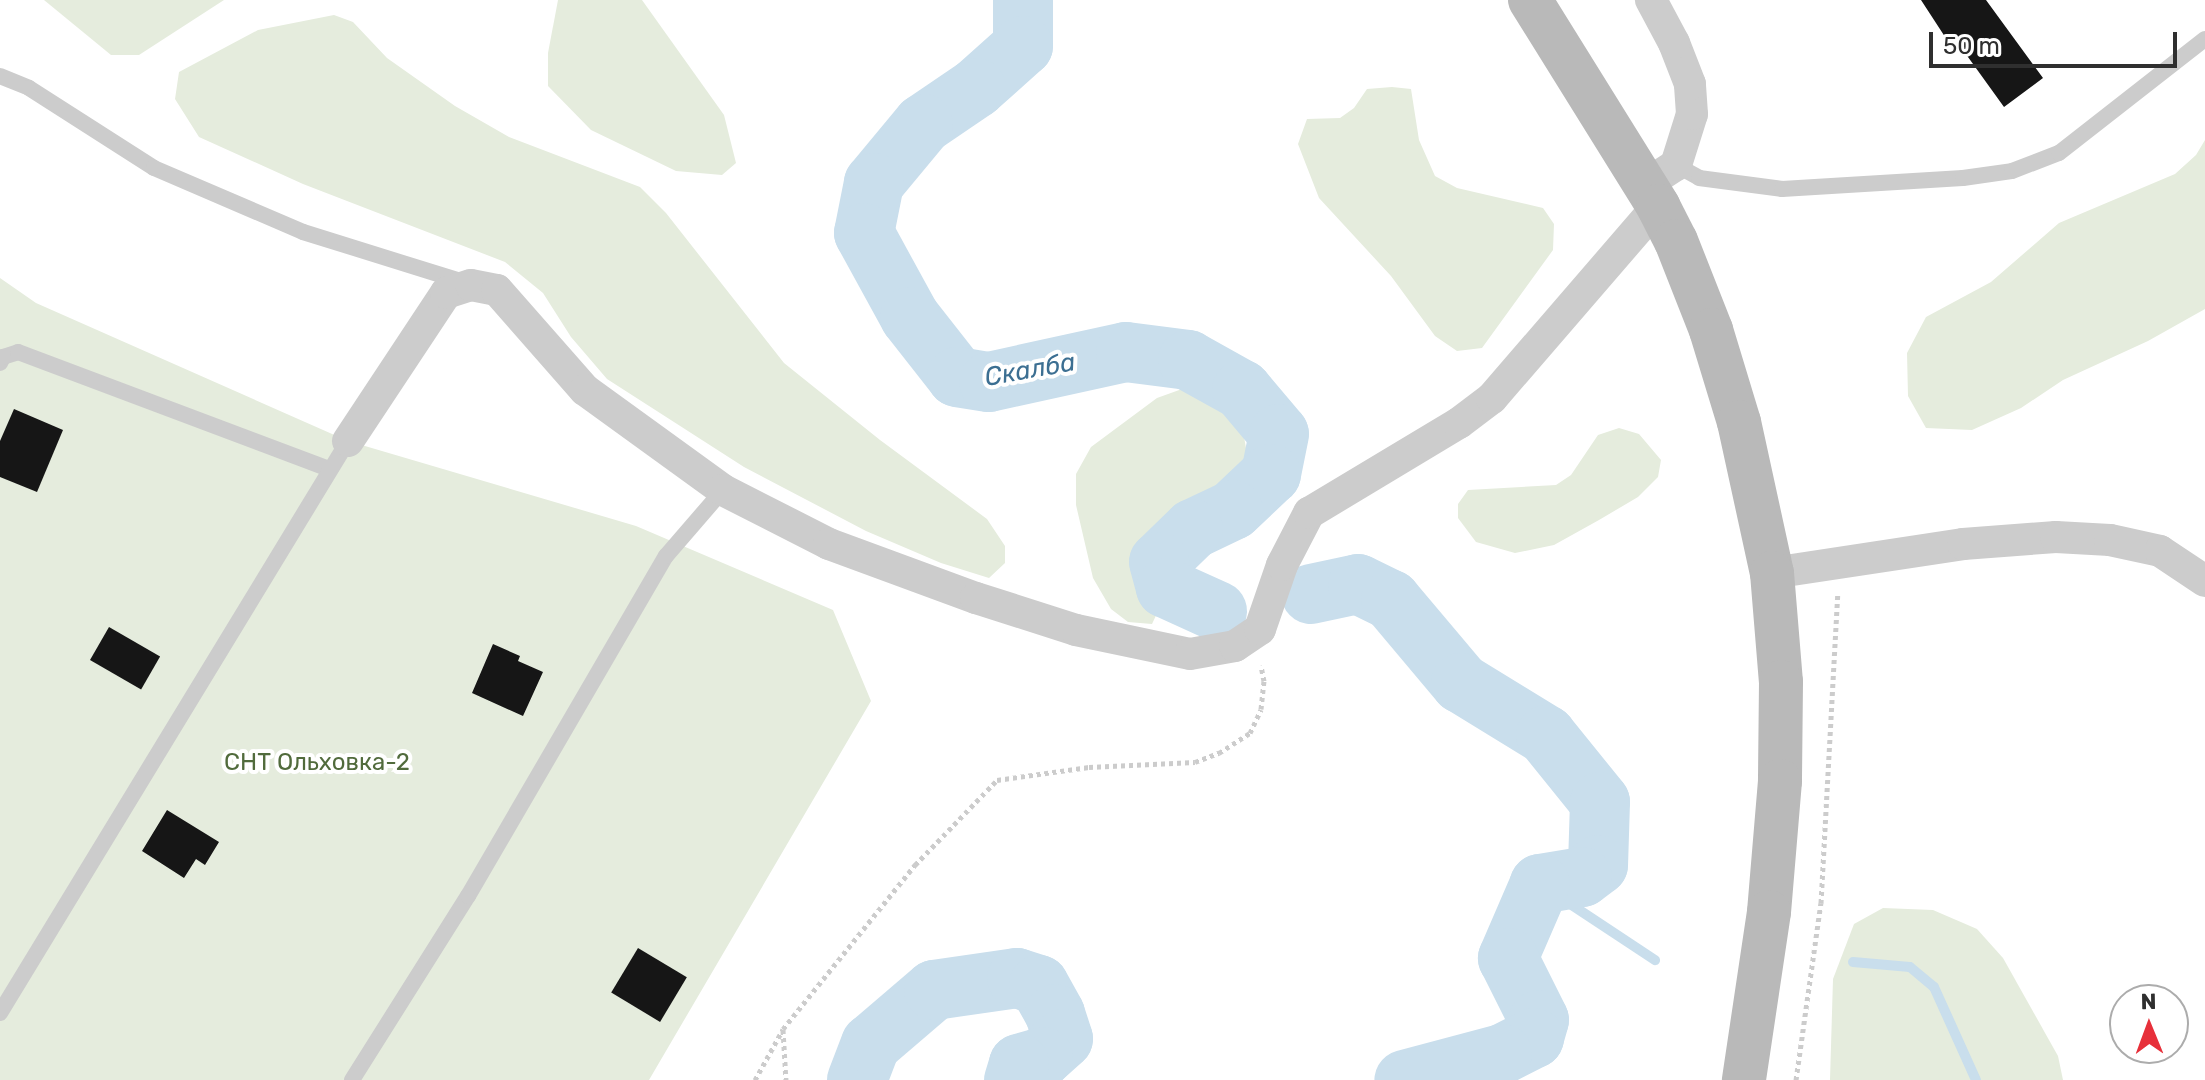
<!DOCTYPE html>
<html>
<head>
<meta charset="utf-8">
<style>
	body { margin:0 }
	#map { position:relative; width:2205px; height:1080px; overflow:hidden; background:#fff; font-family:Rubik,sans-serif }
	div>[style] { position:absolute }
	.green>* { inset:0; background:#e5ecdd }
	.stream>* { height:10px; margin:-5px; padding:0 5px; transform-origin:5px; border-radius:5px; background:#c9deec }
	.river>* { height:60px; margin:-30px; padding:0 30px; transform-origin:30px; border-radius:30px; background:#c9deec }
	.building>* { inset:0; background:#161616; transform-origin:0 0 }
	.path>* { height:5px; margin-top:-2.5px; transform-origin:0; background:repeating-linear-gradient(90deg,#ccc 0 4px,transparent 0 8px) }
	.lane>* { height:16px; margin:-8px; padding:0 8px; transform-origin:8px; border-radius:8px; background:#ccc }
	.street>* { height:32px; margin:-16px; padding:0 16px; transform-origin:16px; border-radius:16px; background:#ccc }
	.secondary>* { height:44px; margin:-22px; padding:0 22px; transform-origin:22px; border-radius:22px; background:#b9b9b9 }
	span { translate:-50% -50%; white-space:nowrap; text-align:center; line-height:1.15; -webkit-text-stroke:8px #fff; paint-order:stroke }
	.park-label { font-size:24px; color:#516b3c }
	.water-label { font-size:26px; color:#3c6f92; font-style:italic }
	.north { position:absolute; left:2109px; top:984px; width:80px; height:80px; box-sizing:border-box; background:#fff; border:2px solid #acacac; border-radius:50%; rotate:359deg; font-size:22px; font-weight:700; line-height:32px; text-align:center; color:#2f2f2f }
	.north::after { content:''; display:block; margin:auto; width:28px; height:36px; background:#e7303a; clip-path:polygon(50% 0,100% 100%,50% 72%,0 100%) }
	.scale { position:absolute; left:1929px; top:32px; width:248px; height:36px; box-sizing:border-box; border:4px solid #2f2f2f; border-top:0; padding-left:10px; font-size:24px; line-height:28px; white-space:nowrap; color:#2f2f2f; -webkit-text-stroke:6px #fff; paint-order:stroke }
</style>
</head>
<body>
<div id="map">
	<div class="green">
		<div style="clip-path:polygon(44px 0,224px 0,139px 55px,111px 55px)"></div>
		<div style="clip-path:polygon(558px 0,642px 0,724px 115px,736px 163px,722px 175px,676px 171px,591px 130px,548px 86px,548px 53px)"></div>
		<div style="clip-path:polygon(334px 15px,353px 22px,387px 58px,455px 106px,509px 137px,640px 187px,666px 213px,784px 363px,880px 440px,987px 519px,1005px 546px,1005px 563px,989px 578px,941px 563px,866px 531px,744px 467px,607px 379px,571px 337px,543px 293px,505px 262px,303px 184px,199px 137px,175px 99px,179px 72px,258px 30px)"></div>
		<div style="clip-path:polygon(1392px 87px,1411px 89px,1419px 140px,1435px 176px,1457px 188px,1543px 208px,1554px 224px,1553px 250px,1482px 348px,1457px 351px,1435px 336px,1391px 276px,1319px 198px,1298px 144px,1307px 119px,1340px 118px,1354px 108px,1367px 89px)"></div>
		<div style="clip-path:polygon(2205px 140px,2205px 309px,2148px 341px,2063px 380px,2021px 408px,1972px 430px,1926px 428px,1908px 396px,1907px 353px,1926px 317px,1991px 282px,2059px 223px,2175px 174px,2196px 155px)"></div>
		<div style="clip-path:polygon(0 278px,36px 303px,348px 441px,636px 526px,833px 610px,871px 701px,649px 1080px,0 1080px)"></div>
		<div style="clip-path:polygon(1182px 389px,1198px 389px,1227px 402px,1242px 425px,1247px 454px,1234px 478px,1217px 497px,1156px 533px,1142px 557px,1141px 575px,1160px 607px,1152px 624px,1128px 622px,1111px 609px,1093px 578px,1076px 505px,1076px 474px,1091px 447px,1157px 398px)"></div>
		<div style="clip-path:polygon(1619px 428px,1639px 434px,1661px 460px,1658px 477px,1638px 497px,1599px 520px,1554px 545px,1515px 553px,1476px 542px,1458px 518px,1458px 504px,1468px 490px,1556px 485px,1571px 475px,1598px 435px)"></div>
		<div style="clip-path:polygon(1883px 908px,1933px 910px,1977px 929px,2003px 958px,2058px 1056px,2063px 1080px,1830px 1080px,1833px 979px,1854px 924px)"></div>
	</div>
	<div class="stream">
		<div style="left:1540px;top:884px;width:138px;rotate:33.5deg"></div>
		<div style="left:1853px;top:962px;width:57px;rotate:5deg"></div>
		<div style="left:1910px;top:967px;width:31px;rotate:40deg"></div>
		<div style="left:1934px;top:987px;width:102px;rotate:65.7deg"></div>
	</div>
	<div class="river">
		<div style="left:1023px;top:0;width:46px;rotate:90deg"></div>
		<div style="left:1023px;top:46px;width:63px;rotate:138.2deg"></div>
		<div style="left:976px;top:88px;width:64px;rotate:145.8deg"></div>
		<div style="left:923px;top:124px;width:77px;rotate:129.7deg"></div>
		<div style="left:874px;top:183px;width:51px;rotate:101.3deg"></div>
		<div style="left:864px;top:233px;width:96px;rotate:61.3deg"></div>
		<div style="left:910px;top:317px;width:76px;rotate:51.9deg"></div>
		<div style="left:957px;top:377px;width:32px;rotate:9deg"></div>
		<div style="left:989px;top:382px;width:140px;rotate:-12.4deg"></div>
		<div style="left:1126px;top:352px;width:63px;rotate:7.4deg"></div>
		<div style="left:1188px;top:360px;width:62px;rotate:29.1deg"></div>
		<div style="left:1242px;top:390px;width:57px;rotate:49.9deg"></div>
		<div style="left:1279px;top:434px;width:41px;rotate:101.3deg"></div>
		<div style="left:1271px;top:474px;width:52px;rotate:136.5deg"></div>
		<div style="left:1233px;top:510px;width:44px;rotate:154.6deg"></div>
		<div style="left:1193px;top:529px;width:47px;rotate:135.9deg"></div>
		<div style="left:1159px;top:562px;width:27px;rotate:75deg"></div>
		<div style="left:1166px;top:588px;width:56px;rotate:24.3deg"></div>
		<div style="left:1311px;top:594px;width:48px;rotate:-12deg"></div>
		<div style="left:1358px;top:584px;width:37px;rotate:26deg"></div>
		<div style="left:1391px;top:600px;width:109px;rotate:49.9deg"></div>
		<div style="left:1461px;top:683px;width:100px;rotate:31.5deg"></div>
		<div style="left:1546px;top:735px;width:86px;rotate:51.1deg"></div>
		<div style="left:1600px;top:802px;width:63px;rotate:91.8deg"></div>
		<div style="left:1598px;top:865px;width:20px;rotate:143deg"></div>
		<div style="left:1582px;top:877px;width:43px;rotate:170.5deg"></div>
		<div style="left:1540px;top:884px;width:81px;rotate:113.4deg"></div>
		<div style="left:1508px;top:958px;width:69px;rotate:63.4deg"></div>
		<div style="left:1539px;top:1020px;width:19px;rotate:106deg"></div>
		<div style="left:1534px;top:1038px;width:36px;rotate:153deg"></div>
		<div style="left:1502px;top:1054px;width:101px;rotate:165.1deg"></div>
		<div style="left:857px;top:1080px;width:39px;rotate:-69deg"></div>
		<div style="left:871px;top:1044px;width:83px;rotate:-40.6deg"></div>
		<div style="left:934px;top:990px;width:84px;rotate:-8.2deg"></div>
		<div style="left:1017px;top:978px;width:23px;rotate:18deg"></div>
		<div style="left:1039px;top:985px;width:33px;rotate:61deg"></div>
		<div style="left:1055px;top:1014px;width:26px;rotate:72deg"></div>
		<div style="left:1063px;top:1039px;width:27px;rotate:138deg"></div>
		<div style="left:1043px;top:1057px;width:25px;rotate:164deg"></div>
		<div style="left:1019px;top:1064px;width:17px;rotate:107deg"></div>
	</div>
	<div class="building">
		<div style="clip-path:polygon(1921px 0,1986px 0,2043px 78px,2004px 107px,1955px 39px,1949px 43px)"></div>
		<div style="clip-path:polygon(14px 409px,63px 430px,37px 492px,0 477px,0 441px)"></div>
		<div style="left:109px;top:627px;width:59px;height:38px;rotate:30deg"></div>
		<div style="clip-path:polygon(493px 644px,520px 656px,518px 661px,543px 672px,523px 716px,472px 693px)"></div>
		<div style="clip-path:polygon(167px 810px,219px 842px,205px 865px,196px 859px,184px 878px,142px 851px)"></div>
		<div style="left:638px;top:948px;width:57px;height:52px;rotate:31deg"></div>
	</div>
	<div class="path">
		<div style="left:783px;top:1030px;width:50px;rotate:86.6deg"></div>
		<div style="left:755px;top:1080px;width:58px;rotate:-61.2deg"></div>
		<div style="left:783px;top:1029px;width:211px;rotate:-51.2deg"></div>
		<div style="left:915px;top:865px;width:118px;rotate:-46deg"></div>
		<div style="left:997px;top:780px;width:93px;rotate:-8deg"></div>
		<div style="left:1089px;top:767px;width:106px;rotate:-2.7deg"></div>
		<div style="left:1195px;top:762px;width:26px;rotate:-21deg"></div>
		<div style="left:1219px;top:753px;width:37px;rotate:-33deg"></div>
		<div style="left:1250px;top:733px;width:26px;rotate:-65deg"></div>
		<div style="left:1261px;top:709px;width:28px;rotate:-84deg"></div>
		<div style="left:1264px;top:681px;width:16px;rotate:-101deg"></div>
		<div style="left:1796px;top:1080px;width:179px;rotate:-82deg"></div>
		<div style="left:1821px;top:903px;width:310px;rotate:-86.9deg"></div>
	</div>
	<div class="lane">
		<div style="left:0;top:76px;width:31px;rotate:22deg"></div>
		<div style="left:29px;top:88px;width:148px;rotate:32.6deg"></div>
		<div style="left:154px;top:168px;width:162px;rotate:23.2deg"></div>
		<div style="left:303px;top:232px;width:169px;rotate:17.3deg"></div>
		<div style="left:1676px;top:165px;width:26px;rotate:29deg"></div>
		<div style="left:1699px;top:178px;width:84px;rotate:7.5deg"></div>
		<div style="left:1782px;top:189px;width:181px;rotate:-3.5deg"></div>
		<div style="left:1963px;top:178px;width:49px;rotate:-8.1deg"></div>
		<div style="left:2012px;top:171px;width:50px;rotate:-21deg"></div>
		<div style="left:2059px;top:153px;width:185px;rotate:-38deg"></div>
		<div style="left:0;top:363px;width:7px;rotate:-63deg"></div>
		<div style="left:3px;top:357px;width:16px;rotate:-18deg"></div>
		<div style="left:18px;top:352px;width:333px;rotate:20.6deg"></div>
		<div style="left:0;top:1013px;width:670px;rotate:-58.68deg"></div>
		<div style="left:352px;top:1080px;width:218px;rotate:-57.8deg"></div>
		<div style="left:468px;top:896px;width:393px;rotate:-59.8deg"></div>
		<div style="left:666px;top:556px;width:87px;rotate:-49.2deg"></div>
	</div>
	<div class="street">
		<div style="left:1645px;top:185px;width:37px;rotate:-33deg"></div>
		<div style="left:1676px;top:165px;width:53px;rotate:-72.6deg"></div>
		<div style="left:1692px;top:114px;width:30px;rotate:-94deg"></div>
		<div style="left:1690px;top:84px;width:44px;rotate:-111.3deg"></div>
		<div style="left:1674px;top:43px;width:49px;rotate:-118.1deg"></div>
		<div style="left:348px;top:441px;width:178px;rotate:-56.5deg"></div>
		<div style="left:446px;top:293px;width:26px;rotate:-18deg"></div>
		<div style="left:471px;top:285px;width:26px;rotate:11deg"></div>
		<div style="left:497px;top:290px;width:133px;rotate:48.7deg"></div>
		<div style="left:585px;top:390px;width:170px;rotate:35.9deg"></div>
		<div style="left:723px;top:490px;width:119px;rotate:27deg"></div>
		<div style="left:829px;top:544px;width:157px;rotate:20.2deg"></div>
		<div style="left:976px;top:598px;width:105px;rotate:17.7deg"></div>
		<div style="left:1076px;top:630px;width:116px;rotate:11.9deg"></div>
		<div style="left:1190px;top:654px;width:46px;rotate:-10.1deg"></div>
		<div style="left:1235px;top:646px;width:30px;rotate:-34deg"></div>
		<div style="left:1260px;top:629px;width:68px;rotate:-71deg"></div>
		<div style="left:1282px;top:565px;width:59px;rotate:-62.6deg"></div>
		<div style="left:1309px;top:513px;width:175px;rotate:-31deg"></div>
		<div style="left:1459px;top:423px;width:41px;rotate:-37.1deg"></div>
		<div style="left:1492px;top:398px;width:254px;rotate:-49.2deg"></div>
		<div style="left:1772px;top:573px;width:193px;rotate:-8.6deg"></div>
		<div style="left:1963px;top:544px;width:93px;rotate:-4.3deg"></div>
		<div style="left:2056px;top:537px;width:54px;rotate:3.2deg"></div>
		<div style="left:2110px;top:540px;width:51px;rotate:12.4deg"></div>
		<div style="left:2160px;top:551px;width:54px;rotate:33.7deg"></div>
	</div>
	<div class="secondary">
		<div style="left:1530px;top:0;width:243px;rotate:58.1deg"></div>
		<div style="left:1658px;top:206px;width:39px;rotate:63deg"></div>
		<div style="left:1676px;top:241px;width:96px;rotate:68.5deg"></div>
		<div style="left:1711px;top:330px;width:96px;rotate:73.1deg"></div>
		<div style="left:1739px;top:422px;width:155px;rotate:77.7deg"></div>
		<div style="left:1772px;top:573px;width:109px;rotate:85.3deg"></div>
		<div style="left:1781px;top:682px;width:99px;rotate:90.6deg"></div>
		<div style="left:1780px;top:781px;width:131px;rotate:94.8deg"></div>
		<div style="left:1769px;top:912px;width:170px;rotate:98.5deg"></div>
	</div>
	<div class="park-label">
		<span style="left:317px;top:763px">СНТ Ольховка-2</span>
	</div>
	<div class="water-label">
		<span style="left:1030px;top:370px;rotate:-10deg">Скалба</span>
	</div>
	<div class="north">N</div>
	<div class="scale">50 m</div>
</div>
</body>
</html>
